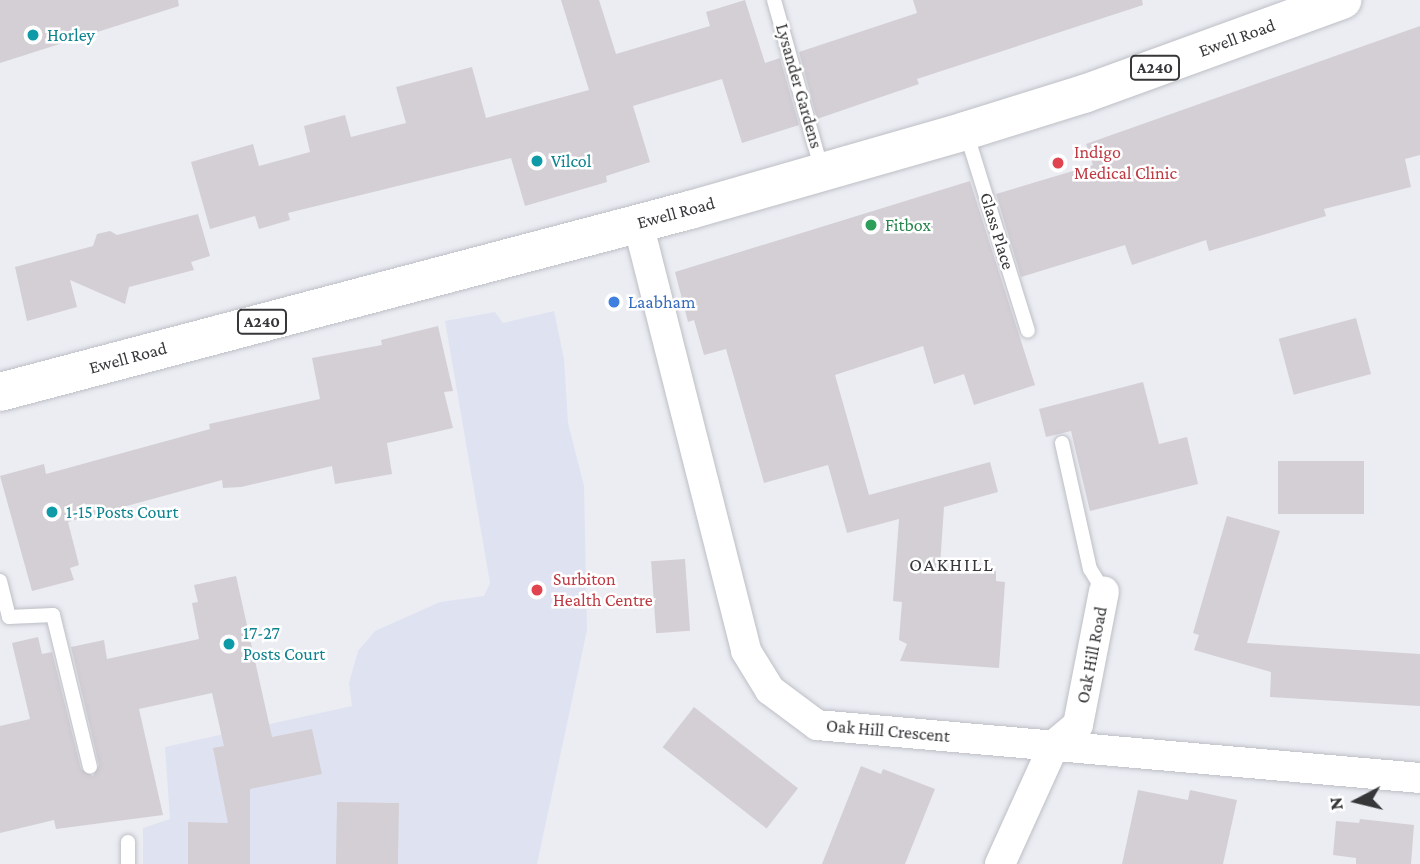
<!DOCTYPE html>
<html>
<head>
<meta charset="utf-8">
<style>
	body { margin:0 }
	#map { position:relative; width:1420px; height:864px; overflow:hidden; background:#ebedf3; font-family:"Crimson Pro",serif }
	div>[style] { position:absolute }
	.built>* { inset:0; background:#dfe3f1 }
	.building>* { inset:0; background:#d4cfd5; transform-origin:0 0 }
	.roads { filter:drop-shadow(0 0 2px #bdbfc5) drop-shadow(0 0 2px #bdbfc5) }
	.lane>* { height:14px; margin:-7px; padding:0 7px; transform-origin:7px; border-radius:7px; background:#fff }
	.street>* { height:30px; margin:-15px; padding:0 15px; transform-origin:15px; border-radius:15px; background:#fff }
	.primary>* { height:38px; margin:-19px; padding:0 19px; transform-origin:19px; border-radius:19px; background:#fff }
	.dots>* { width:19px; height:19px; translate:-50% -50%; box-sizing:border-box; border:4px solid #fff; border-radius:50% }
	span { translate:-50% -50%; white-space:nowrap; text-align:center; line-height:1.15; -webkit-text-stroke:5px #fff; paint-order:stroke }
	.shield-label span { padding:2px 5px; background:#fff; border:2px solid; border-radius:5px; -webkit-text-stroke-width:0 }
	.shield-label { font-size:16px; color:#37373a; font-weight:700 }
	.culture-label { font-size:18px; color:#0d838f }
	.left { translate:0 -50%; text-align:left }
	.street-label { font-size:18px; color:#37373a }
	.health-label { font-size:18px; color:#be3a42 }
	.leisure-label { font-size:18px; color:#27864d }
	.shop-label { font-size:18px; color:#366cbe }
	.neighbourhood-label { font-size:19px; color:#37373a; letter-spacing:2px }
	.north { position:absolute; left:1322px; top:766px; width:70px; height:70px; -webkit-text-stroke:5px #fff; paint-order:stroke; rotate:263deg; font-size:19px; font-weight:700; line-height:28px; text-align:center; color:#37373a }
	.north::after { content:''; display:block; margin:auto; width:24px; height:32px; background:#37373a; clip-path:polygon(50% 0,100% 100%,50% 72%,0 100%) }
</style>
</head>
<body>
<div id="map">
	<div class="built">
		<div style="clip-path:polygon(554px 311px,564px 359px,568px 423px,584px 486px,587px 630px,537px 864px,143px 864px,143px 828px,170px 819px,165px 747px,352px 706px,349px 683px,358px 651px,375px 631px,440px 602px,484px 596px,490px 583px,445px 321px,495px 312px,503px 323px)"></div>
	</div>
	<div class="building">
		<div style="clip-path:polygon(0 0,178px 0,179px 6px,0 63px)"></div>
		<div style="clip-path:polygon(561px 0,599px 0,616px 54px,710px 26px,706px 12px,745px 0,765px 63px,780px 58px,799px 125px,742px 143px,722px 79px,633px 106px,650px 162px,606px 176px,607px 182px,525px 206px,511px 158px,288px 213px,290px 220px,259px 229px,255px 216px,210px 229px,191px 162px,253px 144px,259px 166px,310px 152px,304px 126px,345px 115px,351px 137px,406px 123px,396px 87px,472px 67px,486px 118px,589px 90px)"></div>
		<div style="clip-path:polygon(913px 0,1142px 0,1143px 5px,917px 79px,919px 84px,817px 119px,799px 52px,917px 13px)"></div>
		<div style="clip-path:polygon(1420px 26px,1420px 155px,1405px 159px,1411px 187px,1324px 209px,1326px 216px,1209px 251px,1206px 240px,1132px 265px,1125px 245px,1021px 277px,996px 194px,1093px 165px,1086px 144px)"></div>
		<div style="clip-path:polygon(970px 181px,1035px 385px,974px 405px,964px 374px,934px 384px,923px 346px,835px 375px,869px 495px,990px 462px,998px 492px,944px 507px,940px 566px,996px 571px,996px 581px,1005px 582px,999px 668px,900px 661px,907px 644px,899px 640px,902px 602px,893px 601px,899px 519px,847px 533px,828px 465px,764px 483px,726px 349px,704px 355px,694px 320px,688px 322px,675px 272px)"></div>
		<div style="clip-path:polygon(198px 214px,210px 256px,191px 262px,194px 270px,129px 287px,125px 304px,70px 280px,77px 307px,27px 321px,15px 267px,93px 246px,97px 234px,110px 231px,117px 235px)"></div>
		<div style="left:1356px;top:318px;width:58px;height:80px;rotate:75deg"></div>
		<div style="clip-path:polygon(438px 326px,453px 391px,444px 392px,453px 428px,387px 443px,392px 474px,335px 484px,332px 466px,241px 487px,223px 488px,222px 480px,68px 522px,79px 565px,70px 568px,74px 580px,32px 591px,0 476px,44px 464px,46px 474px,210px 429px,209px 424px,320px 399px,312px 358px,382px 345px,381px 340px)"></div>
		<div style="clip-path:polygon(1143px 382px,1159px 444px,1187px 437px,1198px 484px,1090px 511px,1071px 431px,1046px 437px,1039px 409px)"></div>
		<div style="left:1278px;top:461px;width:86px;height:53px"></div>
		<div style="clip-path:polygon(1227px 516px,1280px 531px,1247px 643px,1420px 654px,1420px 706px,1270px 697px,1271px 672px,1194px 650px,1199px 635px,1193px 633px)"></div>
		<div style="left:685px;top:559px;width:72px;height:34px;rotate:86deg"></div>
		<div style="clip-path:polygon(236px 576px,272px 737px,312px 729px,322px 774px,250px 789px,250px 864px,188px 864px,188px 822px,228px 823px,213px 748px,224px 746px,212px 693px,139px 709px,163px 815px,56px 829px,54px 820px,0 833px,0 726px,30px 719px,12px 643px,38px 637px,42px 654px,52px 652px,81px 769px,93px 776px,99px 765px,71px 647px,104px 640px,107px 659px,199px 639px,192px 603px,198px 602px,194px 585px)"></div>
		<div style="left:694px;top:707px;width:132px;height:51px;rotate:38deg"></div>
		<div style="clip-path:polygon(861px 766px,881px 774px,883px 769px,935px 789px,905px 864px,822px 864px)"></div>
		<div style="clip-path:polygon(1138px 790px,1188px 800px,1190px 790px,1237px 800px,1223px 864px,1122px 864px)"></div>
		<div style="left:337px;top:802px;width:62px;height:62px;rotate:1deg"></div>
		<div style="clip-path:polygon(1360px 819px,1414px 825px,1411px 864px,1356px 864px,1356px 858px,1333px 855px,1336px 821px,1359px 823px)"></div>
	</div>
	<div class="roads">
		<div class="lane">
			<div style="left:774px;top:0;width:178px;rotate:74.3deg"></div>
			<div style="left:966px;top:132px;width:208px;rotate:72.7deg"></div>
			<div style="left:1062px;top:443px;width:129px;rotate:77.5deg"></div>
			<div style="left:1090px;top:569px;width:26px;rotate:58deg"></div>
			<div style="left:0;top:581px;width:37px;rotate:76deg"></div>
			<div style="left:9px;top:617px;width:44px;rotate:-2.6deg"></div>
			<div style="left:53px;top:615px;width:156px;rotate:76.3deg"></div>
			<div style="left:128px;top:842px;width:22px;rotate:90deg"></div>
		</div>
		<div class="street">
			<div style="left:638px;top:223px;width:441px;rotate:75.8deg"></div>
			<div style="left:746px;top:651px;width:46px;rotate:58.4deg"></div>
			<div style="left:770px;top:690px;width:59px;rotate:36.7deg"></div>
			<div style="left:817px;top:725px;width:605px;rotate:5.02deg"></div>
			<div style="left:1000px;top:864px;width:131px;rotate:-65.6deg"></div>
			<div style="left:1054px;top:745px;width:31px;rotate:-40deg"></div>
			<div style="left:1078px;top:725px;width:136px;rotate:-79deg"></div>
		</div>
		<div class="primary">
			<div style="left:0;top:392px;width:714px;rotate:-14.78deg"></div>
			<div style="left:690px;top:210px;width:286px;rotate:-16deg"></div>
			<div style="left:965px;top:131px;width:125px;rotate:-17.3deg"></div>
			<div style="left:1084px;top:94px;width:275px;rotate:-20deg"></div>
		</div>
	</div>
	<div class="dots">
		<div style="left:33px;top:35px;background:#0f9aa8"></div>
		<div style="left:537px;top:161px;background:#0f9aa8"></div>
		<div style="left:1058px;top:163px;background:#e0444e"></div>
		<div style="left:871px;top:225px;background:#2e9e5b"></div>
		<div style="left:614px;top:302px;background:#3f7fe0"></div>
		<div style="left:52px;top:512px;background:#0f9aa8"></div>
		<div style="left:537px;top:590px;background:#e0444e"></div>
		<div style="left:229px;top:644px;background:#0f9aa8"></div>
	</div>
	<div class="shield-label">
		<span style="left:1155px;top:68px">A240</span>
		<span style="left:262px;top:322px">A240</span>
	</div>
	<div class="culture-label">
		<span class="left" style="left:47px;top:35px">Horley</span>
		<span class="left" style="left:551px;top:161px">Vilcol</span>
		<span class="left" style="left:66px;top:512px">1-15 Posts Court</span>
		<span class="left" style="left:243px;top:644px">17-27<br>Posts Court</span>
	</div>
	<div class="street-label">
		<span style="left:1237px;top:38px;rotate:-20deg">Ewell Road</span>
		<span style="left:799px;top:86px;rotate:74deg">Lysander Gardens</span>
		<span style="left:676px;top:213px;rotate:-15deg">Ewell Road</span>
		<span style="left:997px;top:231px;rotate:73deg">Glass Place</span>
		<span style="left:128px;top:358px;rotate:-15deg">Ewell Road</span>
		<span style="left:1092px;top:655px;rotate:-79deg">Oak Hill Road</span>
		<span style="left:888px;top:731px;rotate:5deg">Oak Hill Crescent</span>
	</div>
	<div class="health-label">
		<span class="left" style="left:1074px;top:163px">Indigo<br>Medical Clinic</span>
		<span class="left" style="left:553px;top:590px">Surbiton<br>Health Centre</span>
	</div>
	<div class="leisure-label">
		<span class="left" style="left:885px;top:225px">Fitbox</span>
	</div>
	<div class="shop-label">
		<span class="left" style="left:628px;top:302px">Laabham</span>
	</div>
	<div class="neighbourhood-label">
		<span style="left:952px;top:565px">OAKHILL</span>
	</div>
	<div class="north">N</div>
</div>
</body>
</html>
